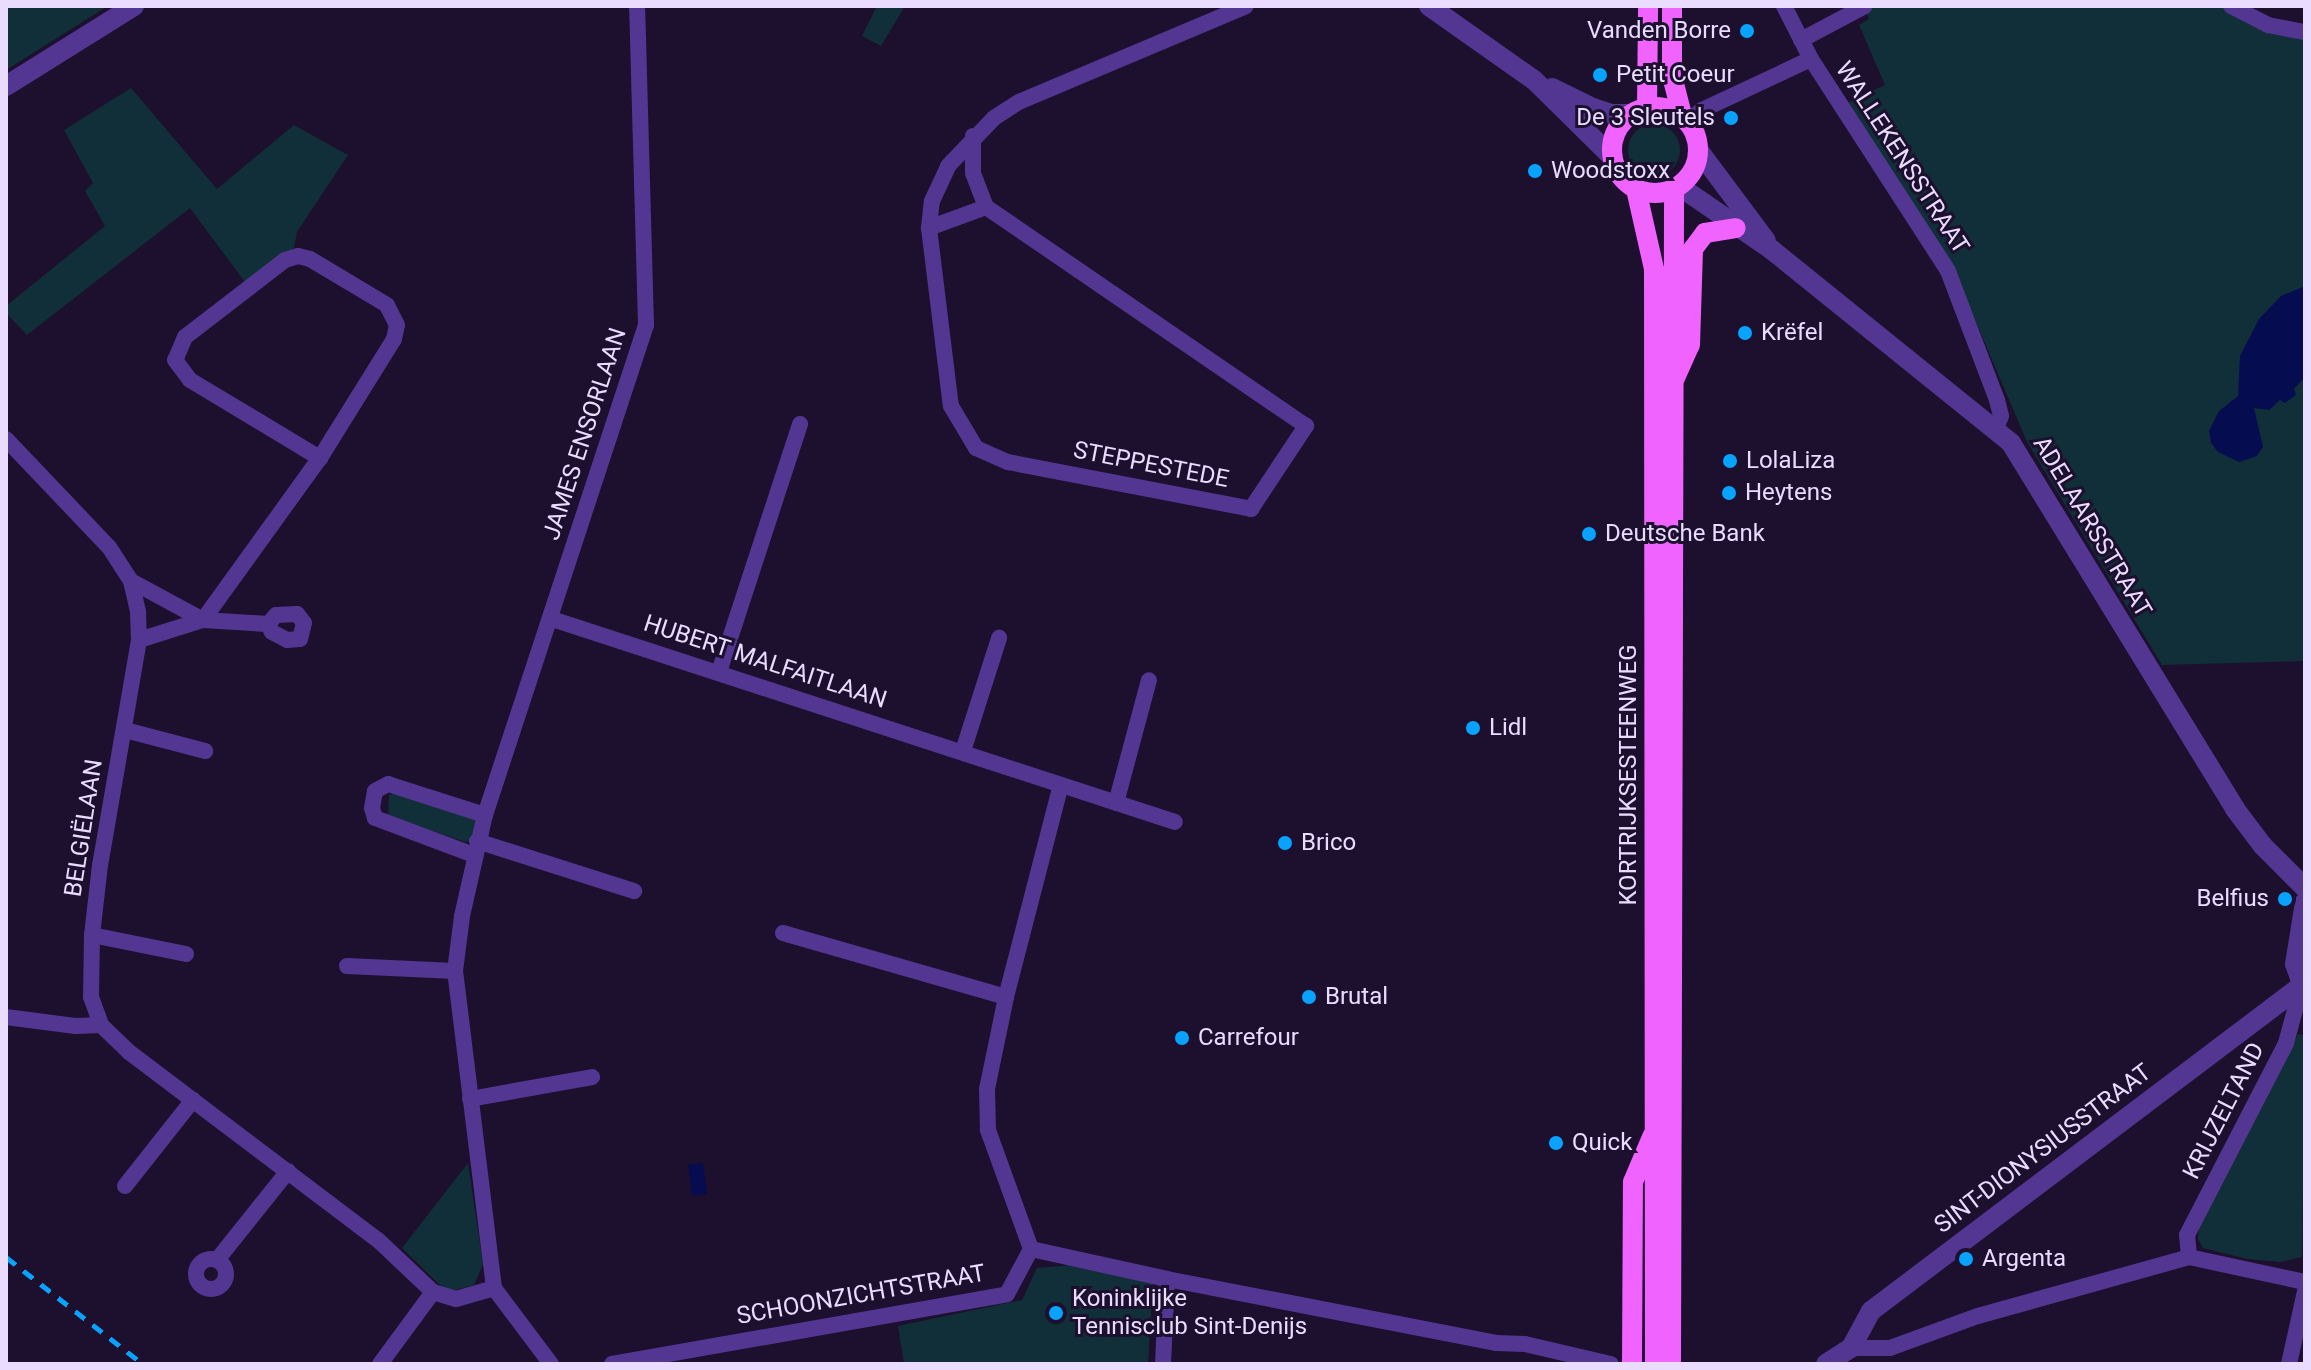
<!DOCTYPE html>
<html>
<head>
<meta charset="utf-8">
<style>
	body { margin:0 }
	#map { position:relative; width:2311px; height:1370px; overflow:hidden; background:#1d0f2e; font-family:Roboto,sans-serif }
	div>[style] { position:absolute }
	.green>* { inset:0; background:#112f38 }
	.round { border-radius:50% }
	.water>* { inset:0; background:#060c50; transform-origin:0 0 }
	.minor>* { height:16px; margin:-8px; padding:0 8px; transform-origin:8px; border-radius:8px; background:#533691 }
	.minor>.ring { margin:-8px; padding:0; box-sizing:content-box; background:none; border:16px solid #533691; border-radius:50% }
	.tertiary>* { height:20px; margin:-10px; padding:0 10px; transform-origin:10px; border-radius:10px; background:#533691 }
	.primary>* { height:20px; margin:-10px; padding:0 10px; transform-origin:10px; border-radius:10px; background:#f063ff }
	.primary>.ring { margin:-10px; padding:0; box-sizing:content-box; background:none; border:20px solid #f063ff; border-radius:50% }
	.rail>* { height:5px; margin-top:-2.5px; transform-origin:0; background:repeating-linear-gradient(90deg,#08a2ff 0 12px,transparent 0 22px) }
	.dots>* { width:22px; height:22px; translate:-50% -50%; box-sizing:border-box; border:4px solid #1d0f2e; border-radius:50% }
	span { translate:-50% -50%; white-space:nowrap; text-align:center; line-height:1.15; -webkit-text-stroke:6px #1d0f2e; paint-order:stroke }
	.poi-label { font-size:24px; color:#e9dcff }
	.right { translate:-100% -50%; text-align:right }
	.left { translate:0 -50%; text-align:left }
	.street-label { font-size:24px; color:#e9dcff }
	.frame { position:absolute; inset:0; border:8px solid #e9dcff; pointer-events:none }
</style>
</head>
<body>
<div id="map">
	<div class="green">
		<div style="clip-path:polygon(6px 6px,108px 6px,6px 70px)"></div>
		<div style="clip-path:polygon(877px 6px,905px 6px,881px 46px,862px 36px)"></div>
		<div style="clip-path:polygon(1876px 6px,2221px 6px,2270px 31px,2305px 37px,2305px 661px,2162px 665px,2027px 442px,1956px 275px,1847px 103px,1885px 85px,1859px 25px,1869px 19px,1866px 12px)"></div>
		<div style="clip-path:polygon(131px 88px,217px 189px,294px 125px,348px 155px,297px 232px,294px 248px,245px 282px,190px 208px,27px 335px,6px 313px,6px 306px,105px 226px,85px 191px,93px 183px,64px 130px)"></div>
		<div class="round" style="left:1628px;top:124px;width:52px;height:52px"></div>
		<div style="clip-path:polygon(398px 792px,478px 820px,471px 840px,466px 842px,388px 817px,389px 795px)"></div>
		<div style="clip-path:polygon(2298px 1034px,2305px 1035px,2302px 1257px,2281px 1262px,2247px 1259px,2203px 1248px,2198px 1239px,2199px 1226px)"></div>
		<div style="clip-path:polygon(468px 1163px,483px 1264px,474px 1285px,451px 1291px,440px 1285px,402px 1248px)"></div>
		<div style="clip-path:polygon(1073px 1265px,1153px 1282px,1148px 1364px,904px 1364px,898px 1326px,1022px 1300px,1037px 1268px)"></div>
	</div>
	<div class="water">
		<div style="clip-path:polygon(2305px 286px,2305px 377px,2294px 389px,2296px 395px,2285px 403px,2280px 400px,2269px 410px,2254px 408px,2263px 447px,2257px 456px,2239px 462px,2218px 452px,2211px 443px,2209px 431px,2219px 411px,2238px 396px,2240px 356px,2259px 319px,2281px 296px)"></div>
		<div style="left:703px;top:1163px;width:31px;height:15px;rotate:83deg"></div>
	</div>
	<div class="minor">
		<div style="left:1784px;top:6px;width:59px;rotate:63deg"></div>
		<div style="left:1811px;top:59px;width:252px;rotate:57.1deg"></div>
		<div style="left:1948px;top:271px;width:138px;rotate:69.2deg"></div>
		<div style="left:1997px;top:400px;width:16px;rotate:76deg"></div>
		<div style="left:2001px;top:416px;width:13px;rotate:113deg"></div>
		<div style="left:2231px;top:6px;width:42px;rotate:27.2deg"></div>
		<div style="left:2268px;top:25px;width:38px;rotate:11deg"></div>
		<div style="left:1801px;top:40px;width:72px;rotate:-28deg"></div>
		<div style="left:1688px;top:121px;width:18px;rotate:-38deg"></div>
		<div style="left:1702px;top:110px;width:120px;rotate:-25.1deg"></div>
		<div style="left:986px;top:207px;width:61px;rotate:159.8deg"></div>
		<div style="left:929px;top:228px;width:27px;rotate:-84deg"></div>
		<div style="left:932px;top:201px;width:38px;rotate:-65deg"></div>
		<div style="left:948px;top:166px;width:66px;rotate:-46.2deg"></div>
		<div style="left:994px;top:118px;width:30px;rotate:-33deg"></div>
		<div style="left:1019px;top:102px;width:246px;rotate:-22.9deg"></div>
		<div style="left:929px;top:228px;width:179px;rotate:83deg"></div>
		<div style="left:951px;top:406px;width:49px;rotate:59.2deg"></div>
		<div style="left:976px;top:448px;width:35px;rotate:24deg"></div>
		<div style="left:1008px;top:462px;width:248px;rotate:10.9deg"></div>
		<div style="left:1251px;top:509px;width:100px;rotate:-56.5deg"></div>
		<div style="left:1306px;top:426px;width:388px;rotate:-145.6deg"></div>
		<div style="left:986px;top:207px;width:36px;rotate:-111deg"></div>
		<div style="left:973px;top:173px;width:37px;rotate:-90deg"></div>
		<div style="left:6px;top:439px;width:149px;rotate:46.4deg"></div>
		<div style="left:109px;top:547px;width:40px;rotate:57.1deg"></div>
		<div style="left:131px;top:581px;width:32px;rotate:77deg"></div>
		<div style="left:138px;top:612px;width:28px;rotate:88deg"></div>
		<div style="left:139px;top:640px;width:228px;rotate:99.8deg"></div>
		<div style="left:100px;top:865px;width:70px;rotate:96.5deg"></div>
		<div style="left:92px;top:935px;width:62px;rotate:90.9deg"></div>
		<div style="left:91px;top:997px;width:30px;rotate:70deg"></div>
		<div style="left:101px;top:1025px;width:39px;rotate:44deg"></div>
		<div style="left:129px;top:1052px;width:312px;rotate:37.1deg"></div>
		<div style="left:378px;top:1240px;width:76px;rotate:43.4deg"></div>
		<div style="left:433px;top:1292px;width:24px;rotate:17deg"></div>
		<div style="left:456px;top:1299px;width:40px;rotate:-16deg"></div>
		<div style="left:131px;top:581px;width:82px;rotate:28.4deg"></div>
		<div style="left:297px;top:614px;width:11px;rotate:52deg"></div>
		<div style="left:304px;top:623px;width:16px;rotate:104deg"></div>
		<div style="left:300px;top:639px;width:13px;rotate:176deg"></div>
		<div style="left:287px;top:640px;width:17px;rotate:-152deg"></div>
		<div style="left:272px;top:632px;width:9px;rotate:-117deg"></div>
		<div style="left:268px;top:624px;width:12px;rotate:-48deg"></div>
		<div style="left:276px;top:615px;width:21px;rotate:-3deg"></div>
		<div style="left:552px;top:619px;width:655px;rotate:18.05deg"></div>
		<div style="left:203px;top:620px;width:200px;rotate:-54.2deg"></div>
		<div style="left:320px;top:458px;width:140px;rotate:-58.1deg"></div>
		<div style="left:394px;top:339px;width:14px;rotate:-78deg"></div>
		<div style="left:397px;top:325px;width:22px;rotate:-117deg"></div>
		<div style="left:387px;top:305px;width:90px;rotate:-149.1deg"></div>
		<div style="left:310px;top:259px;width:12px;rotate:-166deg"></div>
		<div style="left:298px;top:256px;width:14px;rotate:163deg"></div>
		<div style="left:285px;top:260px;width:126px;rotate:142.4deg"></div>
		<div style="left:185px;top:337px;width:25px;rotate:113deg"></div>
		<div style="left:175px;top:360px;width:25px;rotate:53deg"></div>
		<div style="left:190px;top:380px;width:152px;rotate:31deg"></div>
		<div style="left:139px;top:640px;width:67px;rotate:-17.4deg"></div>
		<div style="left:203px;top:620px;width:65px;rotate:3.5deg"></div>
		<div style="left:719px;top:672px;width:261px;rotate:-71.9deg"></div>
		<div style="left:125px;top:730px;width:83px;rotate:14.7deg"></div>
		<div style="left:963px;top:751px;width:119px;rotate:-72.3deg"></div>
		<div style="left:1116px;top:803px;width:127px;rotate:-75deg"></div>
		<div style="left:477px;top:841px;width:165px;rotate:17.7deg"></div>
		<div style="left:474px;top:855px;width:106px;rotate:-159.5deg"></div>
		<div style="left:375px;top:818px;width:10px;rotate:-107deg"></div>
		<div style="left:372px;top:808px;width:17px;rotate:-80deg"></div>
		<div style="left:375px;top:791px;width:15px;rotate:-28deg"></div>
		<div style="left:388px;top:784px;width:102px;rotate:17.7deg"></div>
		<div style="left:783px;top:933px;width:232px;rotate:16deg"></div>
		<div style="left:92px;top:935px;width:96px;rotate:11.4deg"></div>
		<div style="left:347px;top:966px;width:108px;rotate:2.7deg"></div>
		<div style="left:6px;top:1017px;width:70px;rotate:7.4deg"></div>
		<div style="left:75px;top:1026px;width:26px;rotate:-2deg"></div>
		<div style="left:470px;top:1099px;width:124px;rotate:-10.2deg"></div>
		<div style="left:125px;top:1186px;width:110px;rotate:-51.7deg"></div>
		<div style="left:1031px;top:1249px;width:127px;rotate:-109.9deg"></div>
		<div style="left:988px;top:1130px;width:41px;rotate:-91.4deg"></div>
		<div style="left:987px;top:1089px;width:94px;rotate:-78.3deg"></div>
		<div style="left:1006px;top:997px;width:219px;rotate:-75.5deg"></div>
		<div style="left:2189px;top:1257px;width:22px;rotate:-95deg"></div>
		<div style="left:2187px;top:1235px;width:216px;rotate:-62.7deg"></div>
		<div style="left:2286px;top:1043px;width:61px;rotate:-74.8deg"></div>
		<div class="ring" style="left:196px;top:1259px;width:14px;height:14px"></div>
		<div style="left:217px;top:1260px;width:114px;rotate:-51.4deg"></div>
		<div style="left:1851px;top:1348px;width:39px"></div>
		<div style="left:1890px;top:1348px;width:94px;rotate:-20deg"></div>
		<div style="left:1978px;top:1316px;width:219px;rotate:-15.6deg"></div>
		<div style="left:2189px;top:1257px;width:119px;rotate:12.2deg"></div>
		<div style="left:380px;top:1364px;width:89px;rotate:-53.6deg"></div>
		<div style="left:551px;top:1364px;width:95px;rotate:-126.9deg"></div>
		<div style="left:494px;top:1288px;width:319px;rotate:-97deg"></div>
		<div style="left:455px;top:971px;width:55px;rotate:-82.7deg"></div>
		<div style="left:462px;top:916px;width:104px;rotate:-77.2deg"></div>
		<div style="left:485px;top:815px;width:516px;rotate:-71.81deg"></div>
		<div style="left:646px;top:325px;width:319px;rotate:-91.6deg"></div>
		<div style="left:612px;top:1364px;width:401px;rotate:-10deg"></div>
		<div style="left:1007px;top:1294px;width:51px;rotate:-61.9deg"></div>
		<div style="left:1031px;top:1249px;width:139px;rotate:12.4deg"></div>
		<div style="left:1167px;top:1279px;width:335px;rotate:11deg"></div>
		<div style="left:1496px;top:1343px;width:29px;rotate:2deg"></div>
		<div style="left:1525px;top:1344px;width:88px;rotate:13.1deg"></div>
		<div style="left:1163px;top:1364px;width:85px;rotate:-87.3deg"></div>
		<div style="left:2289px;top:1364px;width:75px;rotate:-77.6deg"></div>
	</div>
	<div class="tertiary">
		<div style="left:1429px;top:6px;width:128px;rotate:35.2deg"></div>
		<div style="left:1534px;top:80px;width:111px;rotate:44.6deg"></div>
		<div style="left:6px;top:86px;width:151px;rotate:-32deg"></div>
		<div style="left:1552px;top:88px;width:46px;rotate:26deg"></div>
		<div style="left:1593px;top:108px;width:20px;rotate:18deg"></div>
		<div style="left:1612px;top:114px;width:18px"></div>
		<div style="left:1699px;top:151px;width:112px;rotate:53.3deg"></div>
		<div style="left:1679px;top:186px;width:113px;rotate:34.5deg"></div>
		<div style="left:1772px;top:250px;width:307px;rotate:38.9deg"></div>
		<div style="left:2011px;top:443px;width:429px;rotate:58.5deg"></div>
		<div style="left:2235px;top:809px;width:46px;rotate:52.9deg"></div>
		<div style="left:2263px;top:846px;width:59px;rotate:45deg"></div>
		<div style="left:2302px;top:984px;width:21px;rotate:-109deg"></div>
		<div style="left:2295px;top:964px;width:63px;rotate:-80.8deg"></div>
		<div style="left:1826px;top:1364px;width:30px;rotate:-33deg"></div>
		<div style="left:1851px;top:1348px;width:42px;rotate:-61.6deg"></div>
		<div style="left:1871px;top:1311px;width:544px;rotate:-37.08deg"></div>
	</div>
	<div class="primary">
		<div style="left:1672px;top:6px;width:70px;rotate:90deg"></div>
		<div style="left:1672px;top:76px;width:40px;rotate:75.6deg"></div>
		<div class="ring" style="left:1612px;top:107px;width:66px;height:66px"></div>
		<div style="left:1647px;top:108px;width:102px;rotate:-89.4deg"></div>
		<div style="left:1636px;top:189px;width:82px;rotate:77.3deg"></div>
		<div style="left:1654px;top:269px;width:1095px;rotate:89.95deg"></div>
		<div style="left:1675px;top:378px;width:36px;rotate:-66deg"></div>
		<div style="left:1690px;top:345px;width:96px;rotate:-88.2deg"></div>
		<div style="left:1693px;top:249px;width:20px;rotate:-53deg"></div>
		<div style="left:1705px;top:233px;width:31px;rotate:-9deg"></div>
		<div style="left:1632px;top:1364px;width:182px;rotate:-89.7deg"></div>
		<div style="left:1633px;top:1182px;width:49px;rotate:-67.1deg"></div>
		<div style="left:1671px;top:1364px;width:1175px;rotate:-89.85deg"></div>
	</div>
	<div class="rail">
		<div style="left:6px;top:1257px;width:174px;rotate:38deg"></div>
	</div>
	<div class="dots">
		<div style="left:1747px;top:31px;background:#08a2ff"></div>
		<div style="left:1600px;top:75px;background:#08a2ff"></div>
		<div style="left:1731px;top:118px;background:#08a2ff"></div>
		<div style="left:1535px;top:171px;background:#08a2ff"></div>
		<div style="left:1745px;top:333px;background:#08a2ff"></div>
		<div style="left:1730px;top:461px;background:#08a2ff"></div>
		<div style="left:1729px;top:493px;background:#08a2ff"></div>
		<div style="left:1589px;top:534px;background:#08a2ff"></div>
		<div style="left:1473px;top:728px;background:#08a2ff"></div>
		<div style="left:1285px;top:843px;background:#08a2ff"></div>
		<div style="left:2285px;top:899px;background:#08a2ff"></div>
		<div style="left:1309px;top:997px;background:#08a2ff"></div>
		<div style="left:1182px;top:1038px;background:#08a2ff"></div>
		<div style="left:1556px;top:1143px;background:#08a2ff"></div>
		<div style="left:1966px;top:1259px;background:#08a2ff"></div>
		<div style="left:1056px;top:1313px;background:#08a2ff"></div>
	</div>
	<div class="poi-label">
		<span class="right" style="left:1731px;top:31px">Vanden Borre</span>
		<span class="left" style="left:1616px;top:75px">Petit Coeur</span>
		<span class="right" style="left:1715px;top:118px">De 3 Sleutels</span>
		<span class="left" style="left:1551px;top:171px">Woodstoxx</span>
		<span class="left" style="left:1761px;top:333px">Krëfel</span>
		<span class="left" style="left:1746px;top:461px">LolaLiza</span>
		<span class="left" style="left:1745px;top:493px">Heytens</span>
		<span class="left" style="left:1605px;top:534px">Deutsche Bank</span>
		<span class="left" style="left:1489px;top:728px">Lidl</span>
		<span class="left" style="left:1301px;top:843px">Brico</span>
		<span class="right" style="left:2269px;top:899px">Belfius</span>
		<span class="left" style="left:1325px;top:997px">Brutal</span>
		<span class="left" style="left:1198px;top:1038px">Carrefour</span>
		<span class="left" style="left:1572px;top:1143px">Quick</span>
		<span class="left" style="left:1982px;top:1259px">Argenta</span>
		<span class="left" style="left:1072px;top:1313px">Koninklijke<br>Tennisclub Sint-Denijs</span>
	</div>
	<div class="street-label">
		<span style="left:1902px;top:158px;rotate:57deg">WALLEKENSSTRAAT</span>
		<span style="left:585px;top:434px;rotate:-72deg">JAMES ENSORLAAN</span>
		<span style="left:1151px;top:465px;rotate:11deg">STEPPESTEDE</span>
		<span style="left:2092px;top:527px;rotate:59deg">ADELAARSSTRAAT</span>
		<span style="left:765px;top:662px;rotate:18deg">HUBERT MALFAITLAAN</span>
		<span style="left:1629px;top:775px;rotate:-90deg">KORTRIJKSESTEENWEG</span>
		<span style="left:84px;top:828px;rotate:-81deg">BELGIËLAAN</span>
		<span style="left:2224px;top:1111px;rotate:-63deg">KRIJZELTAND</span>
		<span style="left:2043px;top:1149px;rotate:-37deg">SINT-DIONYSIUSSTRAAT</span>
		<span style="left:861px;top:1295px;rotate:-10deg">SCHOONZICHTSTRAAT</span>
	</div>
	<div class="frame"></div>
</div>
</body>
</html>
